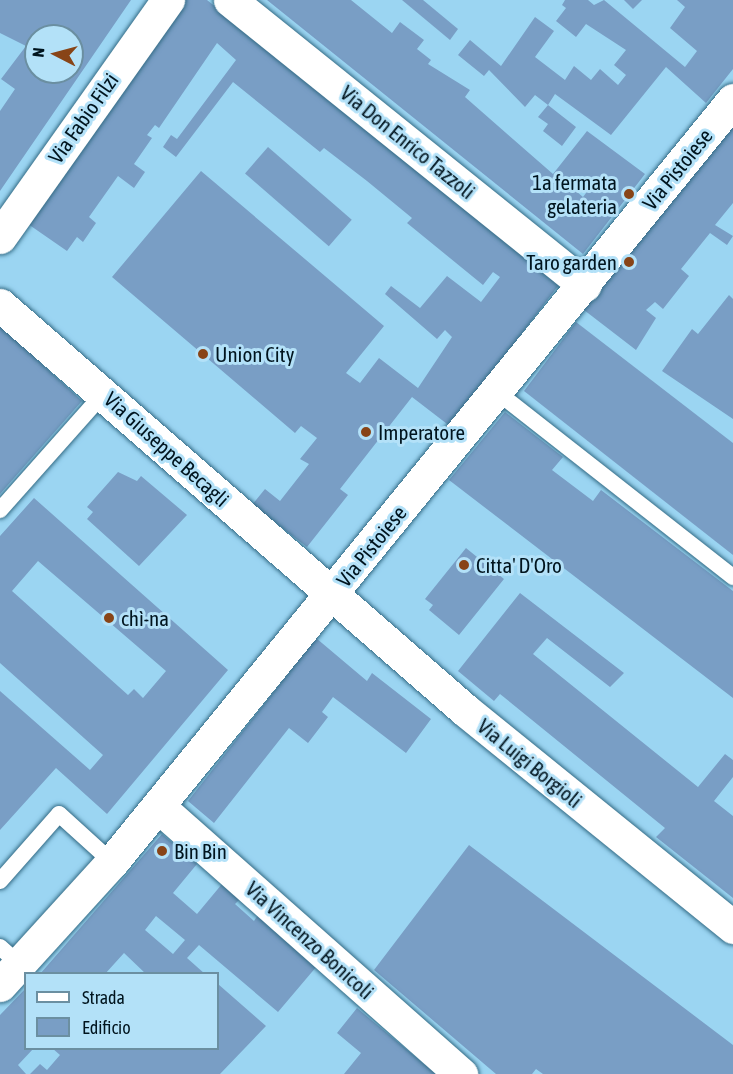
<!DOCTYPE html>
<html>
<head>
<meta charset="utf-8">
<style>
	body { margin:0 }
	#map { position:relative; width:733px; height:1074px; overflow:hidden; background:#9bd5f2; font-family:"Asap Condensed",sans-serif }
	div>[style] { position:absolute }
	.building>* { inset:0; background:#799ec5; transform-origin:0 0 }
	.roads { filter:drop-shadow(0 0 2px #336b85) drop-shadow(0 0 2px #336b85) }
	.lane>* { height:16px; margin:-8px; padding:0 8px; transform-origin:8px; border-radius:8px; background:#fff }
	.street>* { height:33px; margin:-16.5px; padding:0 16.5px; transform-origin:16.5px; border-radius:16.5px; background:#fff }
	.secondary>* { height:33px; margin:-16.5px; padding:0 16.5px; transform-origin:16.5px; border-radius:16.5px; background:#fff }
	.dots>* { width:16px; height:16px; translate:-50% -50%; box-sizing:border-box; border:3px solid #b3e1f8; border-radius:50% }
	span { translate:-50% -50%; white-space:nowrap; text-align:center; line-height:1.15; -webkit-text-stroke:6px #b3e1f8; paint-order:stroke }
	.street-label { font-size:21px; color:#00141e }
	.poi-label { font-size:21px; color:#00141e }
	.right { translate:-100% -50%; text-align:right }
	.left { translate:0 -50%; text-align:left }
	.legend { position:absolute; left:24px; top:972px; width:195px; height:78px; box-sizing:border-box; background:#b3e1f8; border:2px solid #6b8fa1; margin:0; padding:8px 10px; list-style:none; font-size:18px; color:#00141e }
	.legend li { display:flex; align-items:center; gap:12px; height:30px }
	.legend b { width:30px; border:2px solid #6b8fa1 }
	.north { position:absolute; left:24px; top:24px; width:60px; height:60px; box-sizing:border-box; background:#b3e1f8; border:2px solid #6b8fa1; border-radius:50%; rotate:276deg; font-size:16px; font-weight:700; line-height:24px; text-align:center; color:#00141e }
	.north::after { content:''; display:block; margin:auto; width:21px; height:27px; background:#884417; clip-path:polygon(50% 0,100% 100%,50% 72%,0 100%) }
</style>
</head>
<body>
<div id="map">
	<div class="building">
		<div style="clip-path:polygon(evenodd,0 0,131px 0,0 191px,0 111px,15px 89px,1px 79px,26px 46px,0 33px,0 0,36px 36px,72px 36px,72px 72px,36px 72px,36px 36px)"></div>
		<div style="clip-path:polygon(185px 0,207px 0,561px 282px,451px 427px,412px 397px,340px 489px,348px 495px,307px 547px,252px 505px,265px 489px,280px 501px,309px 464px,300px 459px,317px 438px,301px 426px,295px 433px,112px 277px,201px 171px,384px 326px,346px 373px,360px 383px,379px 358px,418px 388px,452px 337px,445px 330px,437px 339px,385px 294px,391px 286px,420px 308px,447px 276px,481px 302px,500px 277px,493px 272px,483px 285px,407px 223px,412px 218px,367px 181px,324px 148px,320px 152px,233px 82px,176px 157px,163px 147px,171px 135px,177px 139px,236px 60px,217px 43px,159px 128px,155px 125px,147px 135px,152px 138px,134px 164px,145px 172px,134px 188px,118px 176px,89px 217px,96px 223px,83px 242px,77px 237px,67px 251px,28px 224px)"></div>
		<div style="clip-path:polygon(evenodd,267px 0,351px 0,392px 33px,400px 22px,424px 40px,417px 49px,431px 60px,428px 64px,470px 90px,465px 97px,553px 174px,587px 131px,645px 174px,583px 254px,267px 0,576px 179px,589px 189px,583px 197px,570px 186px,576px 179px)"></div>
		<div style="clip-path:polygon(402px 0,423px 0,458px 29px,450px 40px)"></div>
		<div style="clip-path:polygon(565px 0,588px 0,594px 5px,604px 0,685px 67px,697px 51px,670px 28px,685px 7px,677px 0,733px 0,733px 69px,706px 103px,666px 67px,611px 135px,555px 94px,548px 105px,535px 95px,525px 107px,489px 70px,484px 76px,458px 55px,470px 40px,501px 66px,535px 17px,554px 31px,535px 57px,565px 80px,574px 66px,591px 80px,600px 69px,618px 85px,626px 75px,614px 65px,626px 50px,586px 24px,576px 37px,556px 21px,566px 8px,562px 5px)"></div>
		<div style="clip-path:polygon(624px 0,642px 0,633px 9px)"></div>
		<div style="clip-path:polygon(548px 105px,576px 127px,562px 146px,543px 131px,548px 124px,538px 117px)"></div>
		<div style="clip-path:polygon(733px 120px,733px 203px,715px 225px,733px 236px,727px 245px,710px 233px,681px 269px,689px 276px,663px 309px,655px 302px,646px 310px,656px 318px,636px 350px,584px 310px)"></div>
		<div style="left:268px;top:147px;width:111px;height:35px;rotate:41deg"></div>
		<div style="clip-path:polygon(729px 295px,733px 299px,733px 419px,662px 371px,692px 329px,698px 334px)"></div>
		<div style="clip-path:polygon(576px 322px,733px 443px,733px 555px,524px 391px)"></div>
		<div style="clip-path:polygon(0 325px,82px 401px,0 494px)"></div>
		<div style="clip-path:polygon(505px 412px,563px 457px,552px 470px,593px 501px,601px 490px,733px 591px,733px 698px,449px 480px)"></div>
		<div style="clip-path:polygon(118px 472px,137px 481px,141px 476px,187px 515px,139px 566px,87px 519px,93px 512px,87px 507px)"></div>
		<div style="clip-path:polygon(evenodd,34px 498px,228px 670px,107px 814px,56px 768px,0 830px,0 691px,90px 770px,103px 755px,0 663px,0 536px,34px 498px,38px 561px,166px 671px,143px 698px,134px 689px,128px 695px,12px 591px,38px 561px)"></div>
		<div style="clip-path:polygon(466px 548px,504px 579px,459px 635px,429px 610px,433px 605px,425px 599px)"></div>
		<div style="clip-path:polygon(520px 593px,624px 673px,610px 687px,547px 638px,533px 654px,698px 787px,725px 754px,733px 760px,733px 777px,714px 801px,733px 816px,733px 898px,656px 837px,665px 828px,500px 694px,494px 701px,458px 671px)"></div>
		<div style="clip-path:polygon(316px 638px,367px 681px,372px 673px,431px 719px,406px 753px,333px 697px,322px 712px,328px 717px,308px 743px,289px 728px,214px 823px,188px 801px)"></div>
		<div style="clip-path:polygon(evenodd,162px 834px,197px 864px,173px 893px,197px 914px,222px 884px,240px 899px,235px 904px,254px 921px,258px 915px,317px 966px,278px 1012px,199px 945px,187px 958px,205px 974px,146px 974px,124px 953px,105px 974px,40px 974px,162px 834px,156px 916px,185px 940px,173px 954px,145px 930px,156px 916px)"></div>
		<div style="clip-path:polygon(469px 845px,733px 1045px,733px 1074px,543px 1074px,536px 1069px,532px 1074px,496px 1074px,374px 970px)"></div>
		<div style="clip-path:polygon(218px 984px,266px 1026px,220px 1074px,30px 1074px,40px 1064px,47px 1070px,60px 1055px,52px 1048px,218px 1048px)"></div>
		<div style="clip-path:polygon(26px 988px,26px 1048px,34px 1048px,18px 1065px,26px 1074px,0 1074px,0 1015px)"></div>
		<div style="clip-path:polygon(357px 1008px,436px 1074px,344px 1074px,361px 1053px,337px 1033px)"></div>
	</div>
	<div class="roads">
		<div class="lane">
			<div style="left:497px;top:392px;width:300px;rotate:38.1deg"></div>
			<div style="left:0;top:510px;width:157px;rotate:-48.4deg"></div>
			<div style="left:0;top:881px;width:89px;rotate:-48.6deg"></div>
			<div style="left:59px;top:814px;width:72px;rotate:42.2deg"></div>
			<div style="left:0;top:947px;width:25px;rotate:42deg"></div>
		</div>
		<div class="street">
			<div style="left:230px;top:0;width:455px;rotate:38.8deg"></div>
			<div style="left:0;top:305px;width:617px;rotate:41.05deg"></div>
			<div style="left:465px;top:710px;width:345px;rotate:39deg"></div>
			<div style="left:158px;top:806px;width:405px;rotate:41.5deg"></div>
		</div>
		<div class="secondary">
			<div style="left:0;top:237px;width:291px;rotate:-54.7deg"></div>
			<div style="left:0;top:985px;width:166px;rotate:-47.7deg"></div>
			<div style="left:112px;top:862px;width:983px;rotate:-50.82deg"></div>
		</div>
	</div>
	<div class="dots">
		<div style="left:629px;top:194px;background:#884417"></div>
		<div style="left:629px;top:262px;background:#884417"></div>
		<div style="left:203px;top:354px;background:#884417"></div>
		<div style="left:366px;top:432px;background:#884417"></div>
		<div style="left:464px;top:565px;background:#884417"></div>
		<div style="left:109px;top:618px;background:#884417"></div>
		<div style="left:162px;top:851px;background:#884417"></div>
	</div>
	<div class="street-label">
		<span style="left:83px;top:118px;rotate:-55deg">Via Fabio Filzi</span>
		<span style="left:408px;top:142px;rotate:39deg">Via Don Enrico Tazzoli</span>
		<span style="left:677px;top:169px;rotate:-51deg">Via Pistoiese</span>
		<span style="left:167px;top:449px;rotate:42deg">Via Giuseppe Becagli</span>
		<span style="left:371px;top:546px;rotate:-51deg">Via Pistoiese</span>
		<span style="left:530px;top:763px;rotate:39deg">Via Luigi Borgioli</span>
		<span style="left:310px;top:940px;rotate:42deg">Via Vincenzo Bonicoli</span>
	</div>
	<div class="poi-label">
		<span class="right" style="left:617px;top:194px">1a fermata<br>gelateria</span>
		<span class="right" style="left:617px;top:262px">Taro garden</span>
		<span class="left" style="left:215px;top:354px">Union City</span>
		<span class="left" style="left:378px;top:432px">Imperatore</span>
		<span class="left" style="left:476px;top:565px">Citta' D'Oro</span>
		<span class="left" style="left:121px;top:618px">chì-na</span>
		<span class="left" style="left:174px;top:851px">Bin Bin</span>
	</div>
	<ul class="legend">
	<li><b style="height:8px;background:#fff"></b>Strada</li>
	<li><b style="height:16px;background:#799ec5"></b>Edificio</li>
	</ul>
	<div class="north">N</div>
</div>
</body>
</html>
